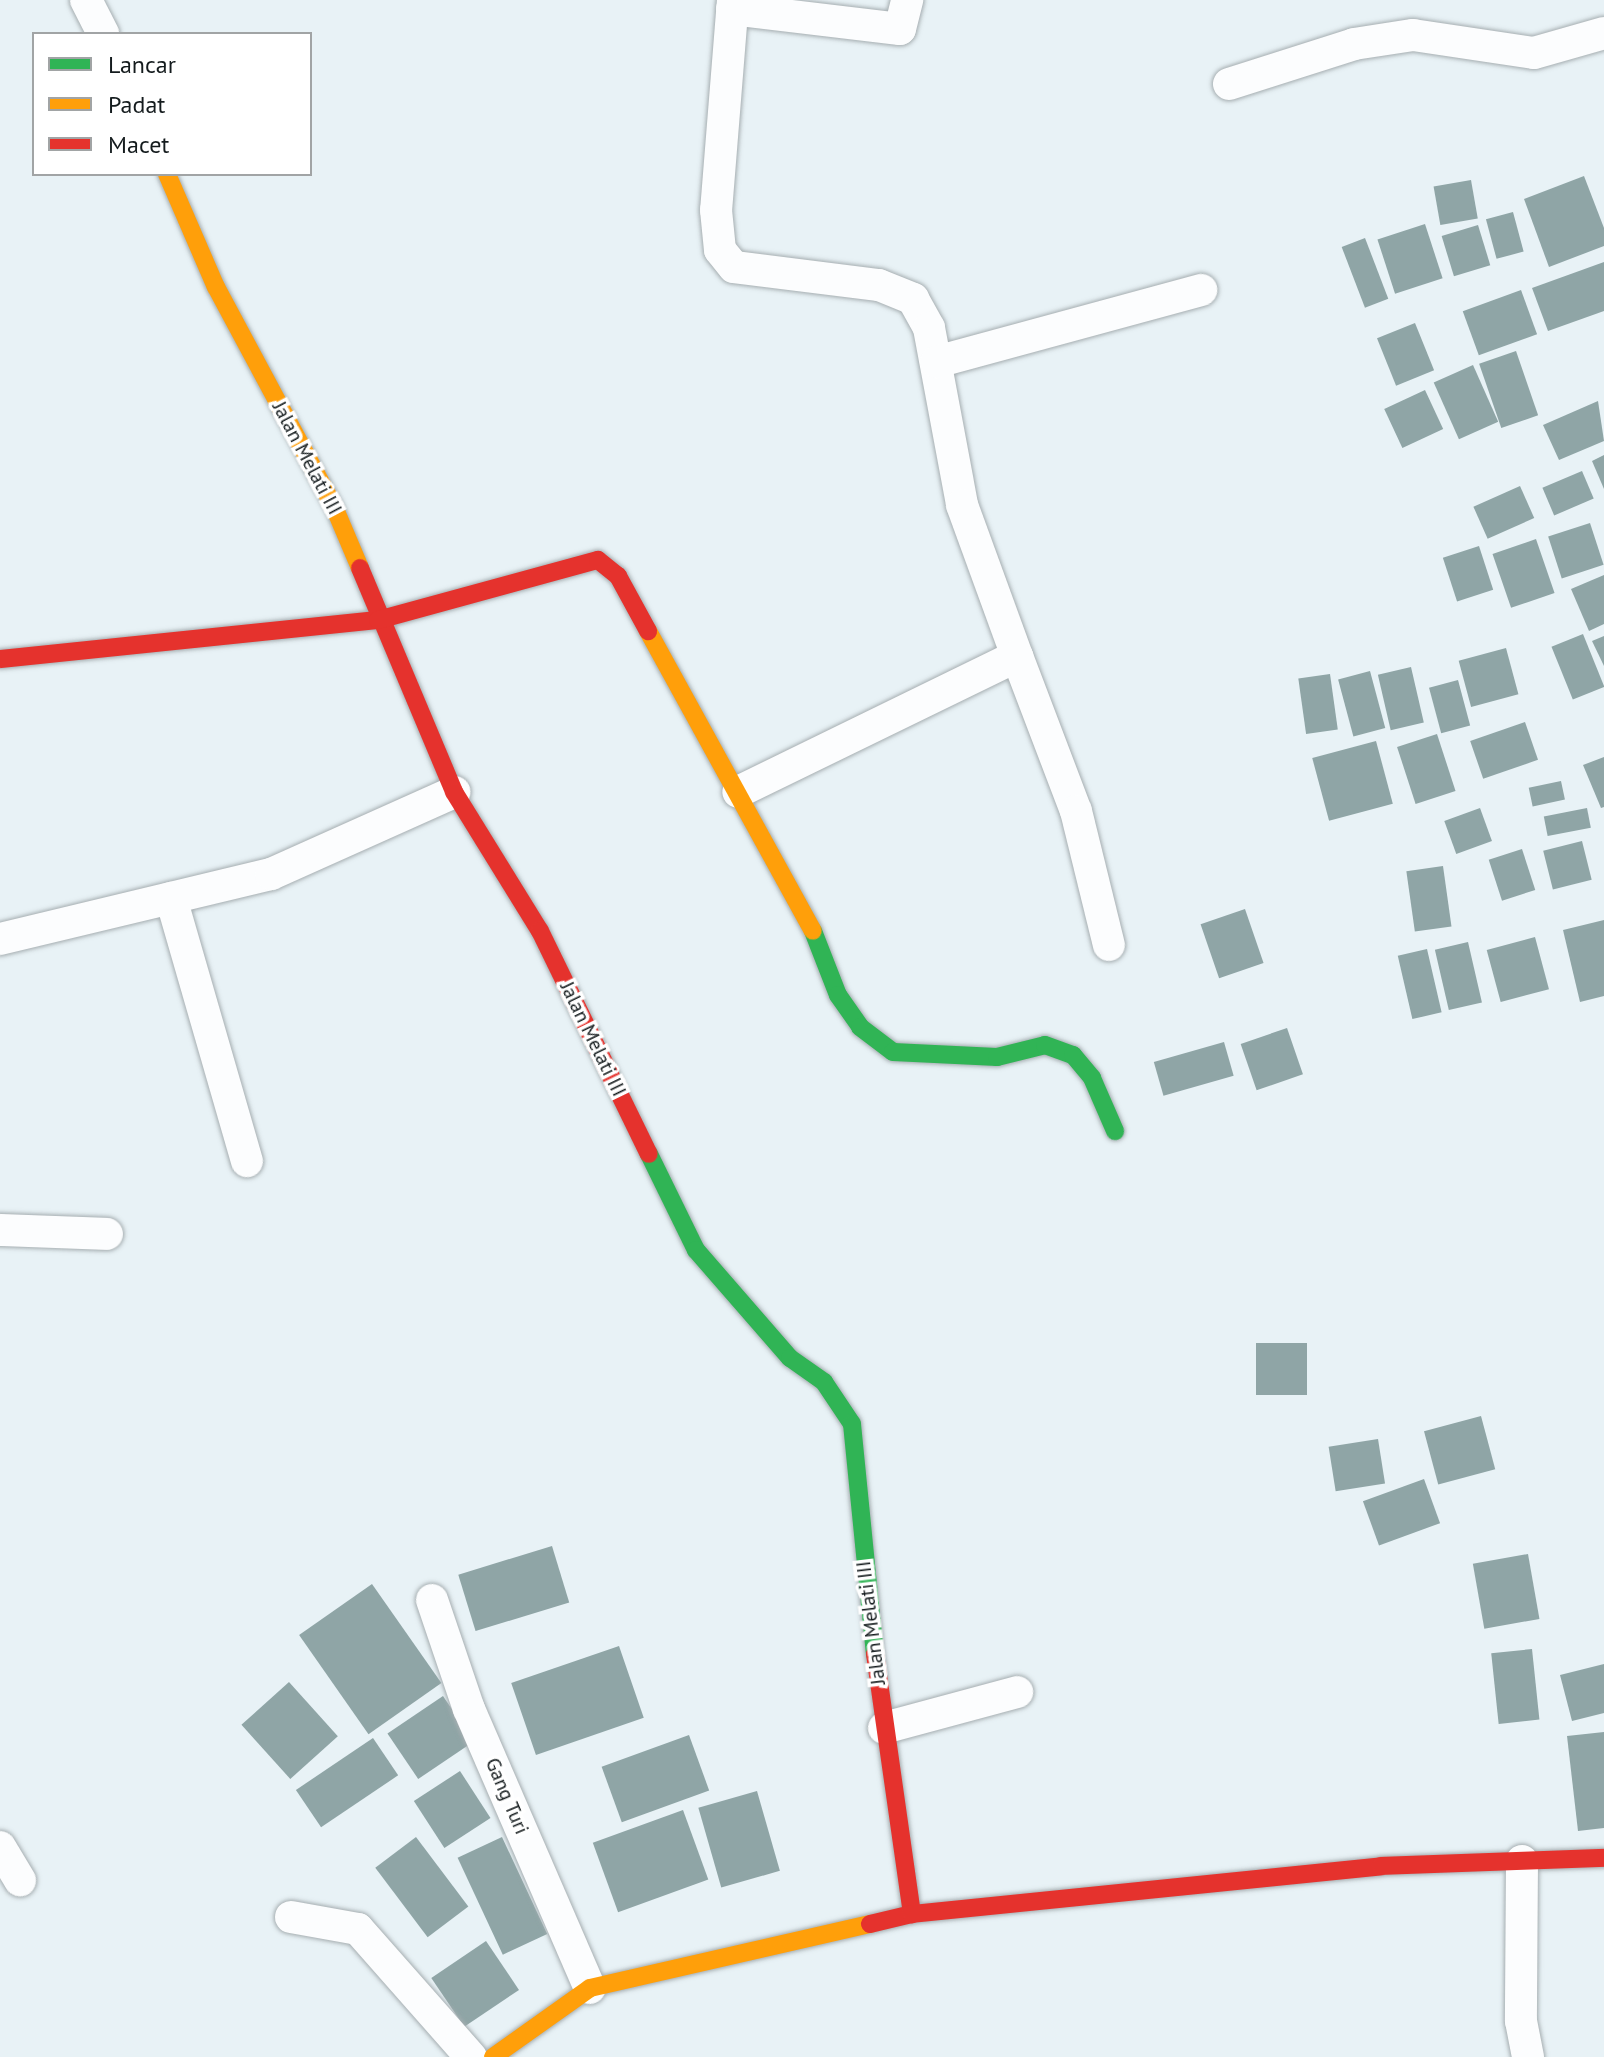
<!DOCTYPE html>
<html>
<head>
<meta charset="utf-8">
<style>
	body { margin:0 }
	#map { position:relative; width:1604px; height:2057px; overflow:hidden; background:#e8f2f6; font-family:"PT Sans",sans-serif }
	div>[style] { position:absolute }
	.building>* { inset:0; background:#8fa5a6; transform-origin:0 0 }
	.roads { filter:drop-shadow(0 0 2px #a6aeb1) drop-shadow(0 0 2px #a6aeb1) }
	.street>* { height:32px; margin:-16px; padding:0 16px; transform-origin:16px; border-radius:16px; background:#fcfdfe }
	.fast>* { height:18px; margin:-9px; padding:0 9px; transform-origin:9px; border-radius:9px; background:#30b455 }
	.slow>* { height:18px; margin:-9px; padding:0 9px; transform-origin:9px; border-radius:9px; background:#ff9f0a }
	.jam>* { height:18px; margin:-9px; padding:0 9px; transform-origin:9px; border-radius:9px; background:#e5322d }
	span { translate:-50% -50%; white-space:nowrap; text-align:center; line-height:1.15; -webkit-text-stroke:7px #fff; paint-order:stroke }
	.street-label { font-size:20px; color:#141b1d }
	.legend { position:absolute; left:32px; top:32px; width:280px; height:144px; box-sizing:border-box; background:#fff; border:2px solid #a1a4a5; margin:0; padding:10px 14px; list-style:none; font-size:24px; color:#141b1d }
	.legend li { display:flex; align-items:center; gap:16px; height:40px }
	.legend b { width:40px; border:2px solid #a1a4a5 }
</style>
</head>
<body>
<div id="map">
	<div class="building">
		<div style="clip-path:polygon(1584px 176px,1604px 228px,1604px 246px,1549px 267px,1524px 199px)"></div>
		<div style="left:1471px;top:180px;width:39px;height:38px;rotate:80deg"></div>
		<div style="left:1513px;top:212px;width:41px;height:28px;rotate:75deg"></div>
		<div style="left:1425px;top:224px;width:57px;height:50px;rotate:72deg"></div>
		<div style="left:1478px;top:225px;width:42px;height:38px;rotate:73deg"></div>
		<div style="left:1365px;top:238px;width:65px;height:25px;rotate:69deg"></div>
		<div style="clip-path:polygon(1604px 262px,1604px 311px,1548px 331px,1532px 288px)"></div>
		<div style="left:1521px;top:290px;width:47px;height:62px;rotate:70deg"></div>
		<div style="left:1415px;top:323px;width:51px;height:41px;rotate:68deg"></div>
		<div style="left:1516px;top:351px;width:68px;height:39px;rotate:71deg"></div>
		<div style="left:1473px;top:365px;width:62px;height:43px;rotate:66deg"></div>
		<div style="left:1425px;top:390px;width:43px;height:45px;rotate:65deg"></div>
		<div style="clip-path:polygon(1598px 401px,1604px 441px,1559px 460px,1543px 425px)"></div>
		<div style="clip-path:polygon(1604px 455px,1604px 489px,1592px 461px)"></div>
		<div style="left:1582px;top:471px;width:30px;height:43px;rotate:67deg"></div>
		<div style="left:1520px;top:486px;width:35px;height:51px;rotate:66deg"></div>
		<div style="left:1590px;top:523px;width:44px;height:44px;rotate:72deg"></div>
		<div style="left:1536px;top:539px;width:57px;height:46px;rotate:71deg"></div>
		<div style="left:1479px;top:546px;width:46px;height:38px;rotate:72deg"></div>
		<div style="clip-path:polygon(1604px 575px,1604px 624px,1589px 631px,1571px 589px)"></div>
		<div style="left:1583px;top:634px;width:57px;height:34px;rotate:68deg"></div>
		<div style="clip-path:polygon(1604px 636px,1604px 666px,1592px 641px)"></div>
		<div style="left:1506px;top:648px;width:48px;height:49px;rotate:75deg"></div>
		<div style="left:1411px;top:667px;width:57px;height:34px;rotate:77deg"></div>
		<div style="left:1370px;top:671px;width:59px;height:33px;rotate:75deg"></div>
		<div style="left:1330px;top:674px;width:56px;height:32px;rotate:82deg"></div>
		<div style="left:1458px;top:680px;width:47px;height:30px;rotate:75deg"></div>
		<div style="left:1525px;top:722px;width:40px;height:58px;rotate:71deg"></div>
		<div style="left:1437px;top:734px;width:60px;height:42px;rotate:72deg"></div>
		<div style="left:1376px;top:741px;width:65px;height:66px;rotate:75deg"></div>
		<div style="clip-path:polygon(1604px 757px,1604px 807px,1601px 808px,1583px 765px)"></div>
		<div style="left:1561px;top:781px;width:19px;height:33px;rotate:78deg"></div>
		<div style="left:1480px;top:808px;width:35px;height:38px;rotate:70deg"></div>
		<div style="left:1587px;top:808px;width:20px;height:44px;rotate:79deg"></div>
		<div style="left:1582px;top:841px;width:40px;height:40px;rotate:76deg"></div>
		<div style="left:1522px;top:849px;width:43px;height:35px;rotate:72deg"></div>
		<div style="left:1443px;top:866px;width:61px;height:37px;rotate:82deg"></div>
		<div style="left:1245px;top:909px;width:57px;height:47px;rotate:71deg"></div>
		<div style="clip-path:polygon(1604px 920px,1604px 996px,1580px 1002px,1563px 930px)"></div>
		<div style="left:1535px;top:937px;width:54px;height:50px;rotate:75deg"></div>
		<div style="left:1468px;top:942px;width:62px;height:34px;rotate:77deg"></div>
		<div style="left:1427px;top:949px;width:65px;height:30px;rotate:77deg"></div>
		<div style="left:1287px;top:1028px;width:49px;height:49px;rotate:71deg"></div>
		<div style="left:1224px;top:1042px;width:35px;height:73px;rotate:74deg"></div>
		<div style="left:1256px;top:1343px;width:51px;height:52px"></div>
		<div style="left:1481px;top:1416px;width:55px;height:59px;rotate:75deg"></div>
		<div style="left:1378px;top:1439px;width:45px;height:50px;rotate:81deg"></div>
		<div style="left:1424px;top:1479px;width:47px;height:65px;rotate:70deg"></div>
		<div style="left:552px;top:1546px;width:59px;height:98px;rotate:73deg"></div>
		<div style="left:1528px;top:1554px;width:66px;height:56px;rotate:80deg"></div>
		<div style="left:372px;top:1584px;width:121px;height:89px;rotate:55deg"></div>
		<div style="left:619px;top:1646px;width:76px;height:114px;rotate:71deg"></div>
		<div style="left:1532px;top:1649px;width:71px;height:41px;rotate:84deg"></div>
		<div style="clip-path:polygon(1604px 1664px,1604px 1713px,1572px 1721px,1560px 1675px)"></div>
		<div style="left:289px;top:1682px;width:73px;height:64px;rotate:48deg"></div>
		<div style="left:443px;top:1696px;width:55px;height:67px;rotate:56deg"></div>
		<div style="clip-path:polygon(1604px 1732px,1604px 1828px,1578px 1831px,1567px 1736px)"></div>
		<div style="left:689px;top:1735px;width:59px;height:93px;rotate:70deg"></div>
		<div style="left:373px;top:1738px;width:45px;height:93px;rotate:56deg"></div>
		<div style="left:460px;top:1771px;width:56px;height:55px;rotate:57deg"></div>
		<div style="left:757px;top:1791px;width:83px;height:61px;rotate:74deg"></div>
		<div style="left:683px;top:1810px;width:74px;height:96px;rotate:70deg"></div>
		<div style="left:416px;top:1837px;width:87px;height:51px;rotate:53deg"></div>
		<div style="left:502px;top:1837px;width:107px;height:49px;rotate:65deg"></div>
		<div style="left:486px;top:1941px;width:59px;height:66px;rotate:56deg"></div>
	</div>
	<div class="roads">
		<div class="street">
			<div style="left:86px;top:0;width:38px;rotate:63deg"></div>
			<div style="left:733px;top:0;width:211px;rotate:94.6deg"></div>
			<div style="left:716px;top:210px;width:40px;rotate:84.3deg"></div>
			<div style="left:720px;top:250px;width:22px;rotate:51deg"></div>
			<div style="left:734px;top:267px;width:146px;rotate:7.1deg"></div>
			<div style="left:879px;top:285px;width:37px;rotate:22deg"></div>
			<div style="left:913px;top:299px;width:33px;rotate:61deg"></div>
			<div style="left:929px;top:328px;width:180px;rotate:79.4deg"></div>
			<div style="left:962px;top:505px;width:161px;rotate:70deg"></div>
			<div style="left:1017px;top:656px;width:310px;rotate:154deg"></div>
			<div style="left:732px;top:9px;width:169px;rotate:6.8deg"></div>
			<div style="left:900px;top:29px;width:30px;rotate:-76deg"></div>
			<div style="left:1229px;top:84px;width:131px;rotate:-17.7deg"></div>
			<div style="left:1354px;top:44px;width:60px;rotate:-8.7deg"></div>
			<div style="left:1413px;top:35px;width:122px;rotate:8.5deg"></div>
			<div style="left:1534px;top:53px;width:73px;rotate:-15.9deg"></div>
			<div style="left:936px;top:362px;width:275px;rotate:-15.2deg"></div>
			<div style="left:1017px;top:656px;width:166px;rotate:69.2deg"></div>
			<div style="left:1076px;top:811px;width:138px;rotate:76.2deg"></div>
			<div style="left:171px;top:898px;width:274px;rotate:73.9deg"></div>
			<div style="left:0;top:939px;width:279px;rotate:-13.5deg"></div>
			<div style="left:271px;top:874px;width:201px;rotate:-24.1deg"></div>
			<div style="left:0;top:1230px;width:107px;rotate:2.1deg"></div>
			<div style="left:432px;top:1600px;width:115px;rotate:71.3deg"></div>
			<div style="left:469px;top:1709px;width:304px;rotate:66.6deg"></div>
			<div style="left:884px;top:1728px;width:138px;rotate:-15.1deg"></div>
			<div style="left:0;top:1847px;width:39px;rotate:59deg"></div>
			<div style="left:1522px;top:1861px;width:160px;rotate:90.4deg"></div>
			<div style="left:1521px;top:2021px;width:37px;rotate:79deg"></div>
			<div style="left:291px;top:1917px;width:68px;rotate:10.2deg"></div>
			<div style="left:358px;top:1929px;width:171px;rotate:48.6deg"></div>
		</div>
		<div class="fast">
			<div style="left:813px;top:931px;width:69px;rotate:68.7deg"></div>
			<div style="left:838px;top:995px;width:39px;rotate:55deg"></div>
			<div style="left:860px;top:1027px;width:41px;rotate:37.1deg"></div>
			<div style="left:893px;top:1052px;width:104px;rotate:2.8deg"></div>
			<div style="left:997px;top:1057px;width:49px;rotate:-14deg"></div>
			<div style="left:1045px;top:1045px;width:30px;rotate:20deg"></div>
			<div style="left:1073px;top:1055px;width:30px;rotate:50deg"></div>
			<div style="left:1092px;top:1078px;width:58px;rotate:66.5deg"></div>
			<div style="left:649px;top:1154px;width:107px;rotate:63.9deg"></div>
			<div style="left:696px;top:1250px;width:143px;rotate:49deg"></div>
			<div style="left:790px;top:1358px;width:42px;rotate:35.2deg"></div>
			<div style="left:824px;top:1382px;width:50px;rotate:56.3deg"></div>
			<div style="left:852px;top:1424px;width:231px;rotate:84.3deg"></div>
		</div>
		<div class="slow">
			<div style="left:167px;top:174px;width:123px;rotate:66.6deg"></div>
			<div style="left:216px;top:287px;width:252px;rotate:61.8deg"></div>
			<div style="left:335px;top:509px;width:64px;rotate:67deg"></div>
			<div style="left:648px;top:631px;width:342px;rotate:61.2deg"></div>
			<div style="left:493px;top:2057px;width:119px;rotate:-35.4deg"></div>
			<div style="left:590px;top:1988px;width:287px;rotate:-12.9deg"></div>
		</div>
		<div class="jam">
			<div style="left:360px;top:568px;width:243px;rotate:67.2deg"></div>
			<div style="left:454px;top:792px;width:163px;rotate:58.3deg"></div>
			<div style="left:540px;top:931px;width:248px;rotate:64deg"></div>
			<div style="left:0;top:659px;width:380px;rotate:-5.9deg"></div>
			<div style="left:378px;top:620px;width:228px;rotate:-15.3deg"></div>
			<div style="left:598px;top:560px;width:26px;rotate:39deg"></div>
			<div style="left:618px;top:576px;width:63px;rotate:61.4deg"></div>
			<div style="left:875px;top:1654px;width:263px;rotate:81.9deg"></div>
			<div style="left:870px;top:1924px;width:43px;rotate:-13.4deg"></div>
			<div style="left:912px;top:1914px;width:471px;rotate:-5.8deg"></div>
			<div style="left:1381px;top:1866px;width:223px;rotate:-2.1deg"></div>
		</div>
	</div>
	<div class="street-label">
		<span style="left:307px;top:458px;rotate:62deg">Jalan Melati III</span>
		<span style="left:593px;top:1039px;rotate:64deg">Jalan Melati III</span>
		<span style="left:871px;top:1623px;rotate:-97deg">Jalan Melati III</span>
		<span style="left:507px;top:1796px;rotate:67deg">Gang Turi</span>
	</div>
	<ul class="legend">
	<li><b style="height:10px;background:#30b455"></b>Lancar</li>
	<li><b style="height:10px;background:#ff9f0a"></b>Padat</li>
	<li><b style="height:10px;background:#e5322d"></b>Macet</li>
	</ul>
</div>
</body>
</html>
